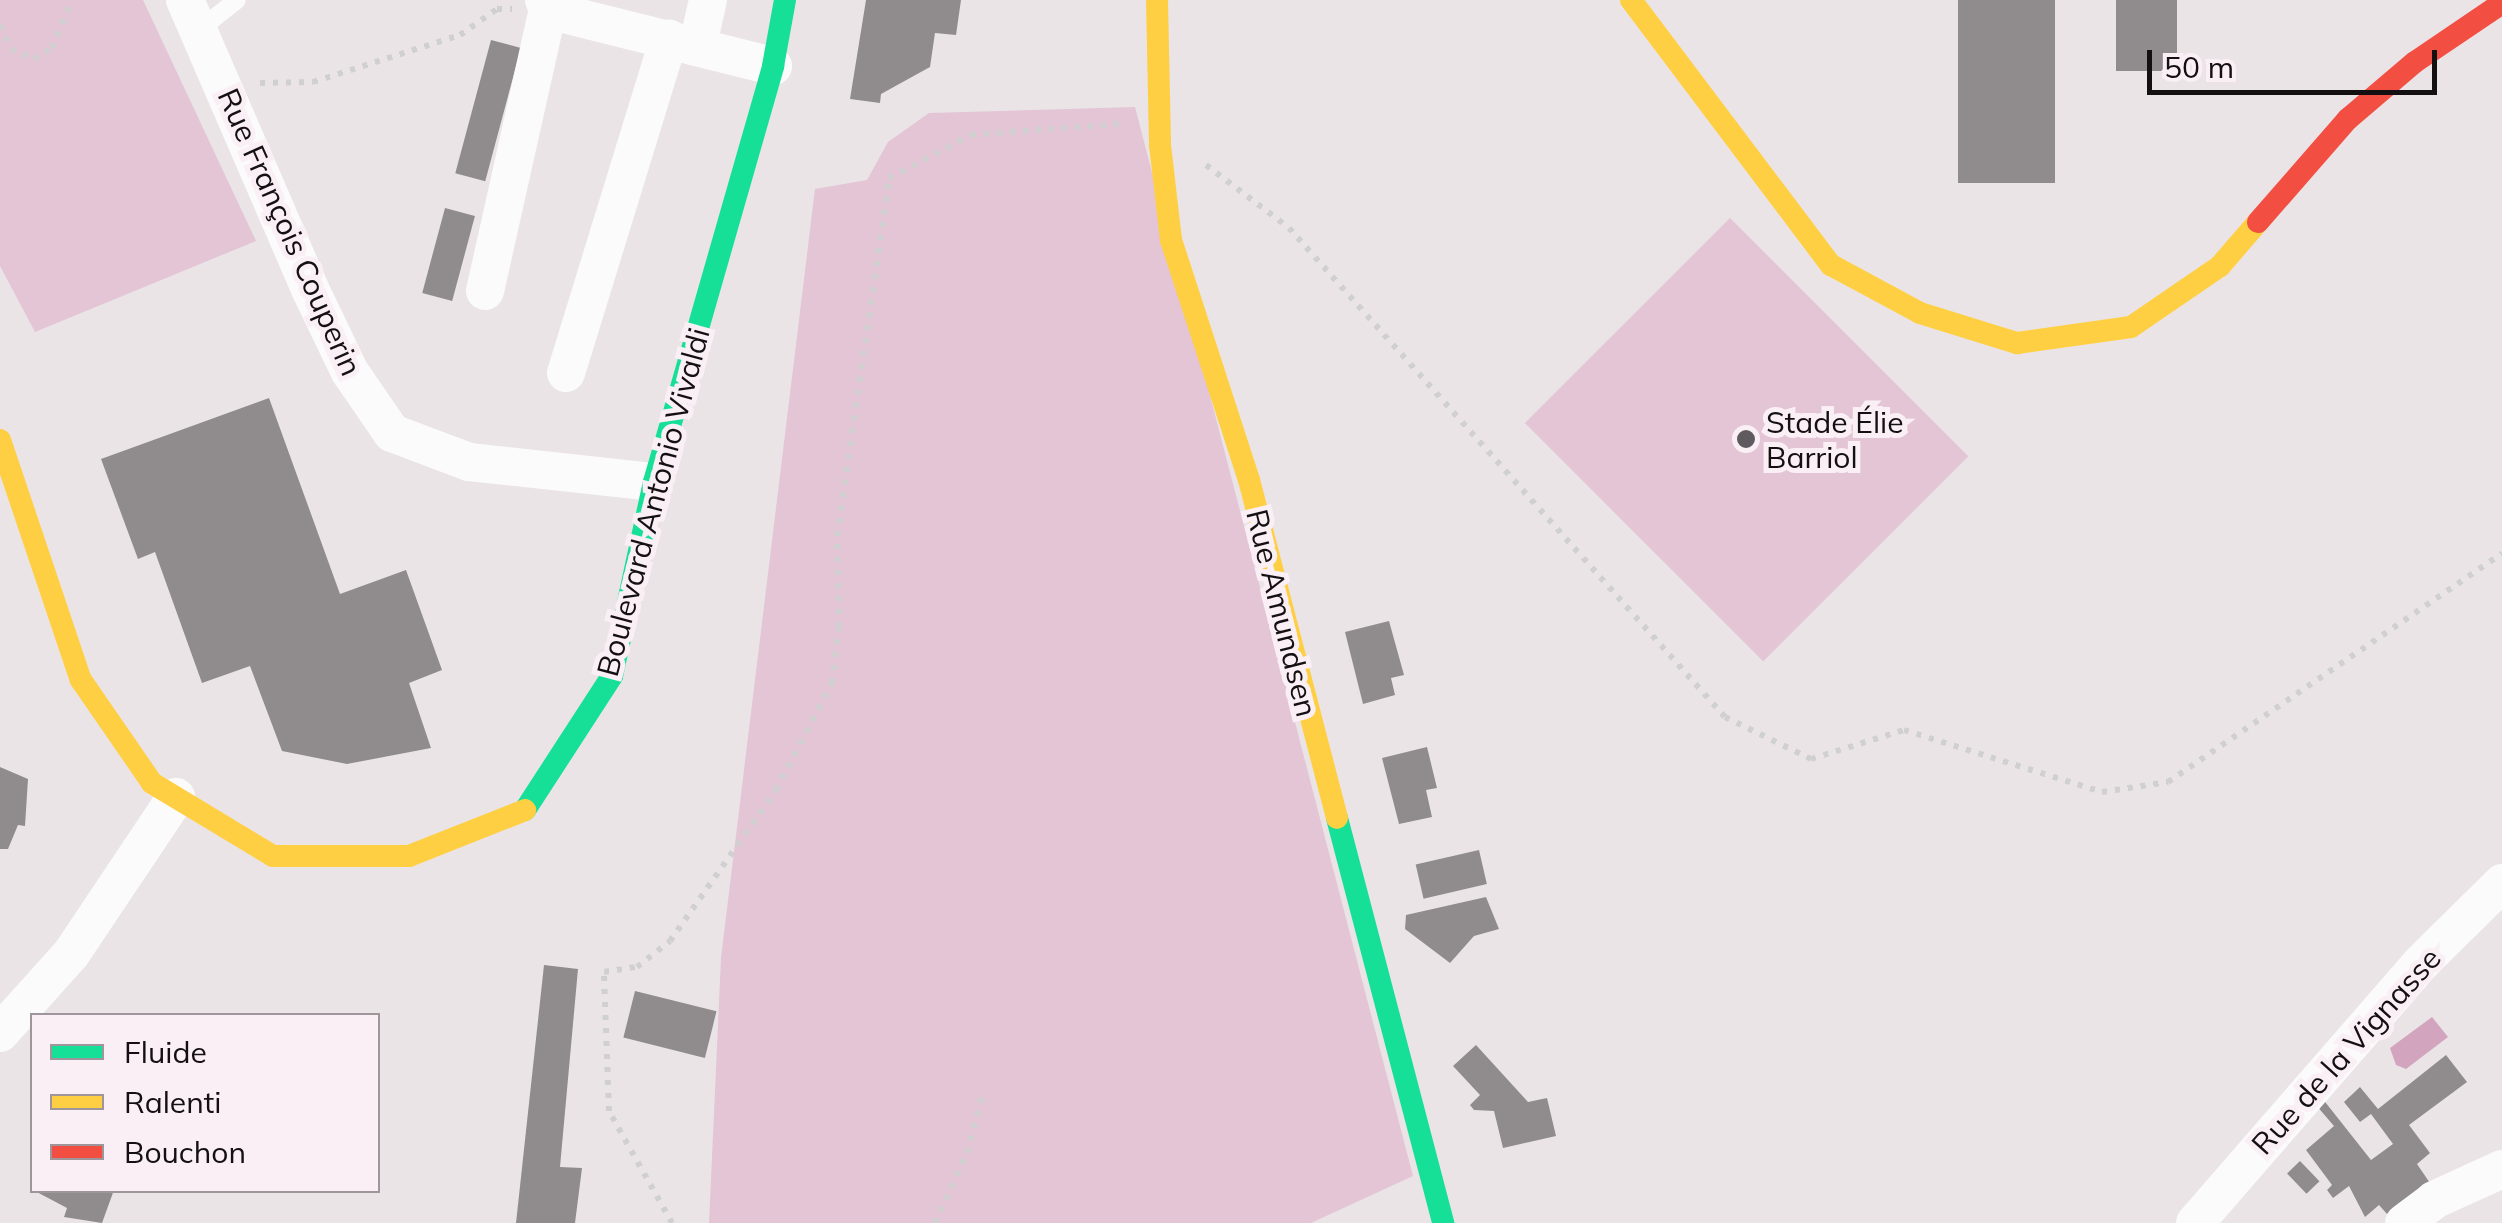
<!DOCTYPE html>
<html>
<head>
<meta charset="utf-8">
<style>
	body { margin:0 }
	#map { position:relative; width:2502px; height:1223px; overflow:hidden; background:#eae4e7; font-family:Mulish,sans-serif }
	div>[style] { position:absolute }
	.green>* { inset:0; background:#e3c5d5; transform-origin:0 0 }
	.water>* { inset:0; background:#d2a4be }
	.building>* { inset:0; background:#908c8e; transform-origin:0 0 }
	.path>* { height:6px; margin-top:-3px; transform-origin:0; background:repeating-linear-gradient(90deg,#d1d0d0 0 5px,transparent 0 13px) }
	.lane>* { height:18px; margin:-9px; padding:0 9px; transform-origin:9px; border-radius:9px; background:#fcfbfb }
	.street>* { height:38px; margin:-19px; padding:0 19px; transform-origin:19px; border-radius:19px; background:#fcfbfb }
	.fast>* { height:22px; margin:-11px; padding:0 11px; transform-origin:11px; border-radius:11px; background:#16e098 }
	.slow>* { height:22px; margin:-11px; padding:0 11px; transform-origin:11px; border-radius:11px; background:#ffcf43 }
	.jam>* { height:22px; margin:-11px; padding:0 11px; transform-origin:11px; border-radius:11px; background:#f24e42 }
	.dots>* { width:28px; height:28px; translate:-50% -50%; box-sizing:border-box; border:5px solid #faeff5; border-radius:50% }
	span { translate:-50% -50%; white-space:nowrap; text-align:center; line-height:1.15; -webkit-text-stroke:10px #faeff5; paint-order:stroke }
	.street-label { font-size:30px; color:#141012 }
	.poi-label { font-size:30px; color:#141012 }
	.left { translate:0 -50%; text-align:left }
	.legend { position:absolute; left:30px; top:1013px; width:350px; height:180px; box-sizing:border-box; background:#faeff5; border:2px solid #9e969a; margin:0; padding:12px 18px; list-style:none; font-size:30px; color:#141012 }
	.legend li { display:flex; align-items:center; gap:20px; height:50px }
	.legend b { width:50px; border:2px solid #9e969a }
	.scale { position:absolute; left:2147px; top:50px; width:290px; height:45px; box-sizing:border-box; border:5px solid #141012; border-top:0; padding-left:12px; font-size:30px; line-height:35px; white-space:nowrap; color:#141012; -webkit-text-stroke:8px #faeff5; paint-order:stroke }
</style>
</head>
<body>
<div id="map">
	<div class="green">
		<div style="clip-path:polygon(0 0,143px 0,256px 241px,35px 332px,0 266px)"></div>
		<div style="clip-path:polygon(1135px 107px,1413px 1176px,1311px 1223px,709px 1223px,721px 958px,815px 189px,867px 180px,888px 142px,929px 113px)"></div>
		<div style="left:1730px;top:218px;width:337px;height:290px;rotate:45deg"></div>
	</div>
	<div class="water">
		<div style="clip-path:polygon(2432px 1017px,2448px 1037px,2406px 1069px,2396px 1065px,2390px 1048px)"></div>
	</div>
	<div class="building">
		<div style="clip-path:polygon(866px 0,961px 0,956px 35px,935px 33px,930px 67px,881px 94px,880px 103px,850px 99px)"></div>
		<div style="left:1958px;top:0;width:97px;height:183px"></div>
		<div style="left:2116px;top:0;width:61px;height:71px"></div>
		<div style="left:491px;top:40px;width:31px;height:138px;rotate:15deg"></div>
		<div style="left:445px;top:208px;width:31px;height:88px;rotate:15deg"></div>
		<div style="clip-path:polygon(269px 398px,340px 594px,406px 570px,442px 670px,409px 683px,431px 748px,347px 764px,282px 751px,250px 666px,202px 683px,155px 552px,138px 559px,101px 459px)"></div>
		<div style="clip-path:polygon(1389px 621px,1404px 675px,1391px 678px,1395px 695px,1363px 704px,1345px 632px)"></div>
		<div style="clip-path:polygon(1427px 747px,1437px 788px,1426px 790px,1432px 817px,1399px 824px,1382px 758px)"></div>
		<div style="clip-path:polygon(0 767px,28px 779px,25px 826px,18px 825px,8px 849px,0 849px)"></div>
		<div style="left:1479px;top:850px;width:35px;height:65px;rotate:77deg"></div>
		<div style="clip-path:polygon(1486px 897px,1499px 929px,1474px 936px,1450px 963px,1405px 929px,1406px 915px)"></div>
		<div style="clip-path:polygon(544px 965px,578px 969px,560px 1167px,582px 1168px,575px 1223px,516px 1223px)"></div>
		<div style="left:635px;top:991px;width:84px;height:48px;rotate:14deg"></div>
		<div style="clip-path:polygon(1476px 1045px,1528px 1102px,1547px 1098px,1556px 1136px,1503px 1148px,1494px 1111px,1474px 1110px,1470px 1105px,1480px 1095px,1453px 1066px)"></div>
		<div style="clip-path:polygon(2446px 1055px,2467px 1082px,2409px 1125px,2430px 1153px,2417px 1164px,2434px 1189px,2387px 1214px,2379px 1205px,2365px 1217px,2349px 1186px,2333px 1198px,2327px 1190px,2332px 1185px,2306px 1150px,2334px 1126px,2316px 1105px,2322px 1098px,2371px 1160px,2393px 1144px,2371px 1114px,2360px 1122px,2344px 1102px,2360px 1087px,2378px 1109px)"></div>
		<div style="left:2300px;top:1161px;width:28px;height:18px;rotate:46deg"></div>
		<div style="clip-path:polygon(33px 1190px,114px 1190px,102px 1223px,64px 1217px,67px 1208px)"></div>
	</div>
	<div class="path">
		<div style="left:0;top:25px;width:26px;rotate:65deg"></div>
		<div style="left:11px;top:49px;width:25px;rotate:23deg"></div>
		<div style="left:34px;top:59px;width:21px;rotate:-31deg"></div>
		<div style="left:52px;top:48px;width:52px;rotate:-67.4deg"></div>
		<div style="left:260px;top:83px;width:53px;rotate:-1.1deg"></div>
		<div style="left:313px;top:82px;width:154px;rotate:-17.7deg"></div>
		<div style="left:460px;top:35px;width:45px;rotate:-35.1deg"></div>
		<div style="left:497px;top:9px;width:15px"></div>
		<div style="left:1206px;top:165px;width:104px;rotate:37.2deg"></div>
		<div style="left:1289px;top:228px;width:655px;rotate:48.28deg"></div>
		<div style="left:1725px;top:717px;width:96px;rotate:26deg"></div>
		<div style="left:1811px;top:759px;width:97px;rotate:-17.3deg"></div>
		<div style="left:1904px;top:730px;width:207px;rotate:17.4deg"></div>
		<div style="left:2102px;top:792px;width:67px;rotate:-8.6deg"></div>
		<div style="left:2168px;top:782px;width:405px;rotate:-34.4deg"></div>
		<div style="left:672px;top:1223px;width:129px;rotate:-119.4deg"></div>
		<div style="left:609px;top:1111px;width:139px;rotate:-92.1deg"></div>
		<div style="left:604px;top:972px;width:33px;rotate:-9deg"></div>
		<div style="left:637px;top:967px;width:42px;rotate:-38.2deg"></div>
		<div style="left:670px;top:941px;width:184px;rotate:-54.9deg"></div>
		<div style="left:776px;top:790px;width:121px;rotate:-62.4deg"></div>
		<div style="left:832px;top:683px;width:56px;rotate:-82.9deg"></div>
		<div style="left:839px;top:627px;width:91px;rotate:-91.3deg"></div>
		<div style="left:837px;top:536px;width:362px;rotate:-81.7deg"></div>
		<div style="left:889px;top:178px;width:93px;rotate:-27.7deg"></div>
		<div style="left:971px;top:135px;width:148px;rotate:-4.3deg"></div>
		<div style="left:935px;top:1223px;width:77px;rotate:-65.4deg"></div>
		<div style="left:967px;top:1153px;width:58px;rotate:-75deg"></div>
	</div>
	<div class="lane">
		<div style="left:199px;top:30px;width:48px;rotate:-38.3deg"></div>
	</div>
	<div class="street">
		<div style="left:185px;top:0;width:315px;rotate:66.6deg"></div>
		<div style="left:310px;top:289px;width:92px;rotate:64.3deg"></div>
		<div style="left:350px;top:372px;width:74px;rotate:55.5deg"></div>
		<div style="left:392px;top:433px;width:82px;rotate:20.6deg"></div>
		<div style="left:469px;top:462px;width:186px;rotate:6.2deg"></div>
		<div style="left:544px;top:0;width:11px;rotate:68deg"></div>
		<div style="left:548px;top:10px;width:232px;rotate:14deg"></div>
		<div style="left:698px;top:44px;width:45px;rotate:-77.2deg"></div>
		<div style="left:485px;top:291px;width:288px;rotate:-77.4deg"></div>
		<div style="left:566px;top:373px;width:350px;rotate:-72.9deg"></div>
		<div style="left:0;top:1033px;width:106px;rotate:-48.1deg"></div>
		<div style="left:71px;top:954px;width:189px;rotate:-56.2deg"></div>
		<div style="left:2195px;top:1223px;width:344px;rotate:-49deg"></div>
		<div style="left:2421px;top:963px;width:114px;rotate:-44.6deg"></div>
		<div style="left:2404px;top:1223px;width:38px;rotate:-37deg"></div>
		<div style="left:2434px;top:1200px;width:75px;rotate:-24.5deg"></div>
	</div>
	<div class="fast">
		<div style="left:525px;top:810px;width:160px;rotate:-57deg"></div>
		<div style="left:612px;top:676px;width:198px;rotate:-77.8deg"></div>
		<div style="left:654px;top:482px;width:433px;rotate:-74deg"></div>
		<div style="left:773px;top:66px;width:67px;rotate:-79.7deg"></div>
		<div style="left:1337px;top:818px;width:419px;rotate:75.3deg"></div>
	</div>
	<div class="slow">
		<div style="left:1157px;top:0;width:145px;rotate:88.8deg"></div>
		<div style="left:1160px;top:145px;width:96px;rotate:83.4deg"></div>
		<div style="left:1171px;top:240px;width:252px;rotate:72deg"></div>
		<div style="left:1249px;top:480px;width:349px;rotate:75.4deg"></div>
		<div style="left:1631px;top:0;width:332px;rotate:53deg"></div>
		<div style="left:1831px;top:265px;width:101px;rotate:28.3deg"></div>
		<div style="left:1920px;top:313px;width:102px;rotate:17.2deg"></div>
		<div style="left:2017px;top:343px;width:115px;rotate:-8deg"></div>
		<div style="left:2131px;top:327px;width:108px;rotate:-34.4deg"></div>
		<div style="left:2220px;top:266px;width:58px;rotate:-49.2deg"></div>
		<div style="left:0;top:440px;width:253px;rotate:71.4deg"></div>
		<div style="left:81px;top:680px;width:125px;rotate:55.4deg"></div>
		<div style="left:152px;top:783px;width:141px;rotate:31.1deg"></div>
		<div style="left:273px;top:856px;width:136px"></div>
		<div style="left:409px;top:856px;width:125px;rotate:-21.6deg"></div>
	</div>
	<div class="jam">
		<div style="left:2258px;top:222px;width:137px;rotate:-48.9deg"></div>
		<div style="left:2348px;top:119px;width:88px;rotate:-40.4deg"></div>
		<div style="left:2415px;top:62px;width:105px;rotate:-34.1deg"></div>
	</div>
	<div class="dots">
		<div style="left:1746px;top:439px;background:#5f5a5d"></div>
	</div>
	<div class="street-label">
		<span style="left:290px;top:232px;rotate:66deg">Rue François Couperin</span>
		<span style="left:653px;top:502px;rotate:-75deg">Boulevard Antonio Vivaldi</span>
		<span style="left:1282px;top:613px;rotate:76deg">Rue Amundsen</span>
		<span style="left:2346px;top:1051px;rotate:-48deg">Rue de la Vignasse</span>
	</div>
	<div class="poi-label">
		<span class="left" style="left:1766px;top:439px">Stade Élie<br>Barriol</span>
	</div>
	<ul class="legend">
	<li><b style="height:12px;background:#16e098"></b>Fluide</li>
	<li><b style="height:12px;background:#ffcf43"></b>Ralenti</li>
	<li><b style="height:12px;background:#f24e42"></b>Bouchon</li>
	</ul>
	<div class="scale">50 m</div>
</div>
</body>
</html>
